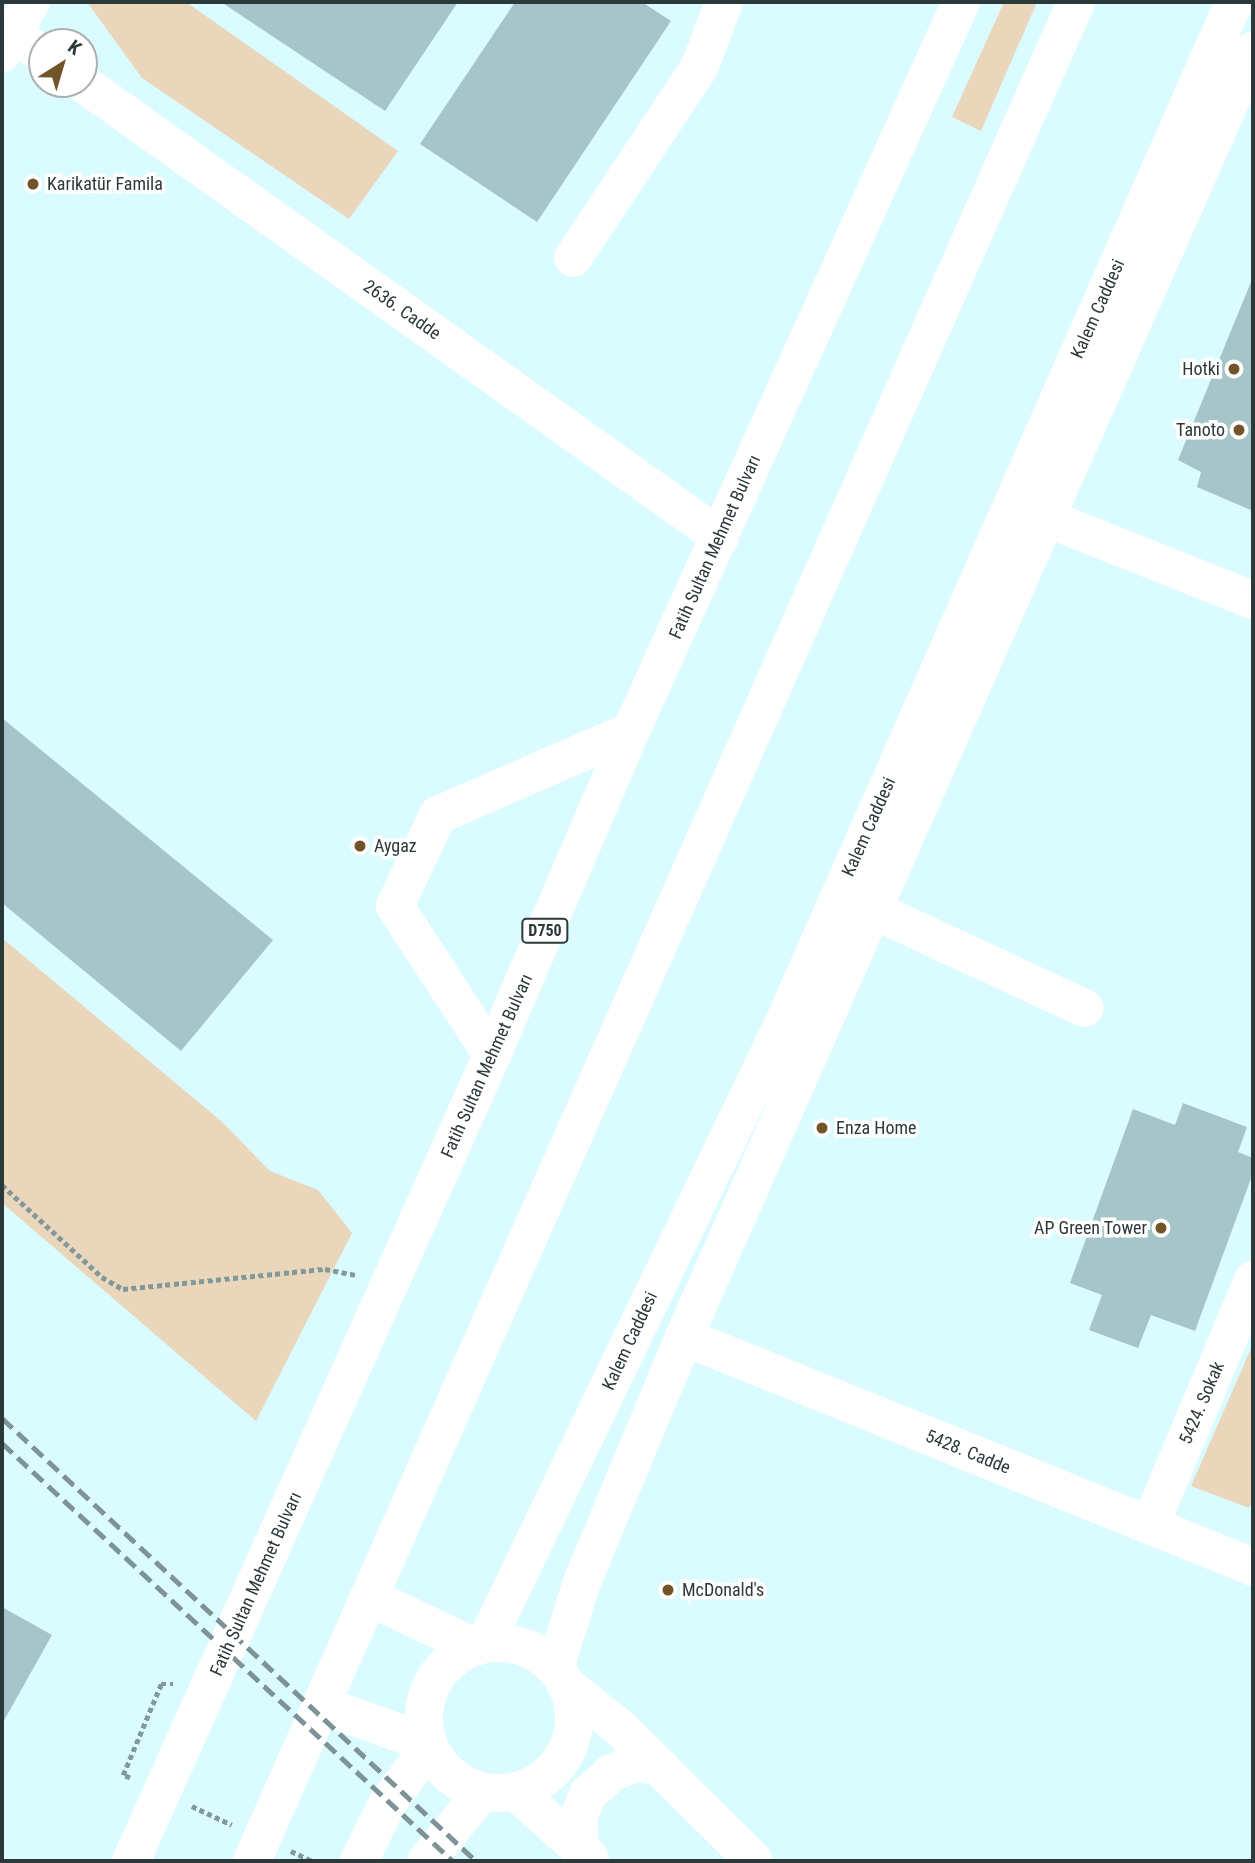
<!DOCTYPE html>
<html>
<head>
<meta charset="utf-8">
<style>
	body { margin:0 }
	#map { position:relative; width:1255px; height:1863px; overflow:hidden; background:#dafbff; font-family:"Roboto Condensed",sans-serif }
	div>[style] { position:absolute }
	.green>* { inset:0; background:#ead6bb }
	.building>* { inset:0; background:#a5c5c9 }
	.path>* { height:4.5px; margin-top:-2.25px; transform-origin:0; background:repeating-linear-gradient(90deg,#82999b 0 5px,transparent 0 8.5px) }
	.minor>* { height:38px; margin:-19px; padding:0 19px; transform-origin:19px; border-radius:19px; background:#fff }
	.minor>.ring { margin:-19px; padding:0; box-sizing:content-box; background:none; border:38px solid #fff; border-radius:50% }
	.highway>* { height:38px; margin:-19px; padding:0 19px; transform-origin:19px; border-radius:19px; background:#fff }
	.rail>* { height:5px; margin-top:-2.5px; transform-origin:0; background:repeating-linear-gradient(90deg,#7d9395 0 14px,transparent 0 21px) }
	.dots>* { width:19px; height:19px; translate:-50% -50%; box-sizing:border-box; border:4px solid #fff; border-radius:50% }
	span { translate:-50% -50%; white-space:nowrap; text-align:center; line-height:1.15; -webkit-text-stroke:7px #fff; paint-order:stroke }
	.shield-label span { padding:2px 5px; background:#fff; border:2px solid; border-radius:5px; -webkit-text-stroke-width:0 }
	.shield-label { font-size:16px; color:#2c393a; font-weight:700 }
	.poi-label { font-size:18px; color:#2c393a }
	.left { translate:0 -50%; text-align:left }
	.right { translate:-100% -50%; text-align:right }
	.street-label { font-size:18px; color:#2c393a }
	.frame { position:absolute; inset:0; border:4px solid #2c393a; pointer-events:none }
	.north { position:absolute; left:28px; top:28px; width:70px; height:70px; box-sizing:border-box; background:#fff; border:2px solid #abb0b0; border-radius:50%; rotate:37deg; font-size:19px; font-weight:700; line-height:28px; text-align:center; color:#2c393a }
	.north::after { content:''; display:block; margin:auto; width:24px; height:32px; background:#715428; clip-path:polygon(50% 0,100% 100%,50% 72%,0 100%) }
</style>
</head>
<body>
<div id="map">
	<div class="green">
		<div style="clip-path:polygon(87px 2px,186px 2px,398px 151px,349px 219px,142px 78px)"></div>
		<div style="clip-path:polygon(1004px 2px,1037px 2px,981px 131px,952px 117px)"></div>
		<div style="clip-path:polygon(2px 938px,221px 1121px,270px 1171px,318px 1190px,352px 1233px,256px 1421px,2px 1203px)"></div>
		<div style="clip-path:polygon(1253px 1344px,1253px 1499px,1249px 1508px,1191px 1486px)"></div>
	</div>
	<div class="building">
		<div style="clip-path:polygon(221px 2px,458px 2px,385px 111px)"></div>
		<div style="clip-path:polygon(515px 2px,642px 2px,671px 21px,537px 222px,420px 144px)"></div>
		<div style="clip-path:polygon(1253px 277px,1253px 511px,1197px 487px,1201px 472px,1178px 460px)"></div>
		<div style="clip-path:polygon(2px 718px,273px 940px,181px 1051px,2px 903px)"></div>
		<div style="clip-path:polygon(1183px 1103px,1247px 1127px,1238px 1152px,1253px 1158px,1253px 1173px,1195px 1331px,1151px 1315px,1138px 1348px,1089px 1330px,1102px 1295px,1070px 1283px,1133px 1109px,1175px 1125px)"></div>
		<div style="clip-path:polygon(2px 1607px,52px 1635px,2px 1724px)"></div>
	</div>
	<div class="path">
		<div style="left:2px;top:1185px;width:136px;rotate:42.6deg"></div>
		<div style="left:102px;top:1277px;width:24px;rotate:30deg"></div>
		<div style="left:123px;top:1289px;width:203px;rotate:-5.7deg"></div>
		<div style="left:325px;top:1269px;width:31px;rotate:11deg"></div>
		<div style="left:130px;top:1778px;width:8px;rotate:-157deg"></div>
		<div style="left:123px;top:1775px;width:99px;rotate:-67.3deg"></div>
		<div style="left:161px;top:1684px;width:12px"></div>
		<div style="left:192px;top:1806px;width:44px;rotate:25.4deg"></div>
		<div style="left:291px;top:1851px;width:23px;rotate:25deg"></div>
	</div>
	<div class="minor">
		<div style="left:13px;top:33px;width:36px;rotate:36deg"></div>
		<div style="left:2px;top:53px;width:59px;rotate:-60.4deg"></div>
		<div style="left:84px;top:84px;width:781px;rotate:35.46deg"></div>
		<div style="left:573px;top:258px;width:230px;rotate:-56.5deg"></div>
		<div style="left:700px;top:66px;width:68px;rotate:-69.4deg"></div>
		<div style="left:1049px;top:519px;width:219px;rotate:21.7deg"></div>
		<div style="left:873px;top:910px;width:233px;rotate:24.9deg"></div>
		<div style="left:492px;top:1055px;width:178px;rotate:-123.1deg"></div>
		<div style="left:395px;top:906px;width:101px;rotate:-64.7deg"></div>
		<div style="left:438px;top:815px;width:210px;rotate:-23.5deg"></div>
		<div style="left:684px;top:1337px;width:614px;rotate:22.01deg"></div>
		<div style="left:1150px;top:1525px;width:266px;rotate:-67.2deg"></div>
		<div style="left:369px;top:1597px;width:117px;rotate:25.3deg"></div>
		<div class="ring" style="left:424px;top:1643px;width:112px;height:112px"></div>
		<div style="left:485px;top:1644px;width:692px;rotate:-64.32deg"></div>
		<div style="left:785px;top:1020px;width:1113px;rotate:-66.2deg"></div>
		<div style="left:555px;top:1668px;width:90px;rotate:-72.6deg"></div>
		<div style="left:582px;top:1582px;width:265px;rotate:-67.4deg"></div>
		<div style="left:684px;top:1337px;width:1407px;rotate:-66.15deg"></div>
		<div style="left:566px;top:1685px;width:68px;rotate:38.4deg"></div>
		<div style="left:619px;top:1727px;width:190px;rotate:44.8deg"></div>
		<div style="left:321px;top:1705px;width:114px;rotate:19.6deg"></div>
		<div style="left:516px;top:1792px;width:99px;rotate:41.7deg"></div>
		<div style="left:580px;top:1849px;width:33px;rotate:-92deg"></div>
		<div style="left:579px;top:1816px;width:24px;rotate:-68deg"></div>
		<div style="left:588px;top:1794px;width:31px;rotate:-42deg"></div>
		<div style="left:611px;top:1773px;width:27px;rotate:-22deg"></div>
		<div style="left:636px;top:1763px;width:24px;rotate:9deg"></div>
		<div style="left:359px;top:1861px;width:64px;rotate:-63.8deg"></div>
		<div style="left:387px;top:1804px;width:71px;rotate:-53.6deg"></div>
		<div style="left:426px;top:1861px;width:89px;rotate:-50.9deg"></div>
	</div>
	<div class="highway">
		<div style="left:131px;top:1861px;width:883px;rotate:-65.87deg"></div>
		<div style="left:492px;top:1055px;width:353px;rotate:-66.8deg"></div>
		<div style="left:631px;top:731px;width:800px;rotate:-65.64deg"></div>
		<div style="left:252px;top:1861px;width:2033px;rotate:-66.09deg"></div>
	</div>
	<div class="rail">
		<div style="left:2px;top:1418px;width:649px;rotate:43.06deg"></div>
		<div style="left:2px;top:1443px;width:615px;rotate:42.83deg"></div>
	</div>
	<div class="dots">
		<div style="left:33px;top:184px;background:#715428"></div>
		<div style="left:1234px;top:369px;background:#715428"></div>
		<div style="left:1239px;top:430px;background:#715428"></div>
		<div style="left:360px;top:846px;background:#715428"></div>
		<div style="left:822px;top:1128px;background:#715428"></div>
		<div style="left:1161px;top:1228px;background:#715428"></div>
		<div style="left:668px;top:1590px;background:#715428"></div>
	</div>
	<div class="shield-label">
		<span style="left:545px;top:931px">D750</span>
	</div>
	<div class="poi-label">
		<span class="left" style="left:47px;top:184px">Karikatür Famila</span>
		<span class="right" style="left:1220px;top:369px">Hotki</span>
		<span class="right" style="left:1225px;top:430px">Tanoto</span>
		<span class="left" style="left:374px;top:846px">Aygaz</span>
		<span class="left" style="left:836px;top:1128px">Enza Home</span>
		<span class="right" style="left:1147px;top:1228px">AP Green Tower</span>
		<span class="left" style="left:682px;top:1590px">McDonald's</span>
	</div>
	<div class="street-label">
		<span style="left:1098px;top:309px;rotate:-66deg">Kalem Caddesi</span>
		<span style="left:402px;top:310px;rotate:35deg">2636. Cadde</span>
		<span style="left:715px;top:547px;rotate:-66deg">Fatih Sultan Mehmet Bulvarı</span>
		<span style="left:869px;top:827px;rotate:-66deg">Kalem Caddesi</span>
		<span style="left:487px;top:1066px;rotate:-66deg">Fatih Sultan Mehmet Bulvarı</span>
		<span style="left:630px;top:1341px;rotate:-65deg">Kalem Caddesi</span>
		<span style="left:1202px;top:1403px;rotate:-67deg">5424. Sokak</span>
		<span style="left:968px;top:1452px;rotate:22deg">5428. Cadde</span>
		<span style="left:256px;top:1584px;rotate:-66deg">Fatih Sultan Mehmet Bulvarı</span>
	</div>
	<div class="frame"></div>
	<div class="north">K</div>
</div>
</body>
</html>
